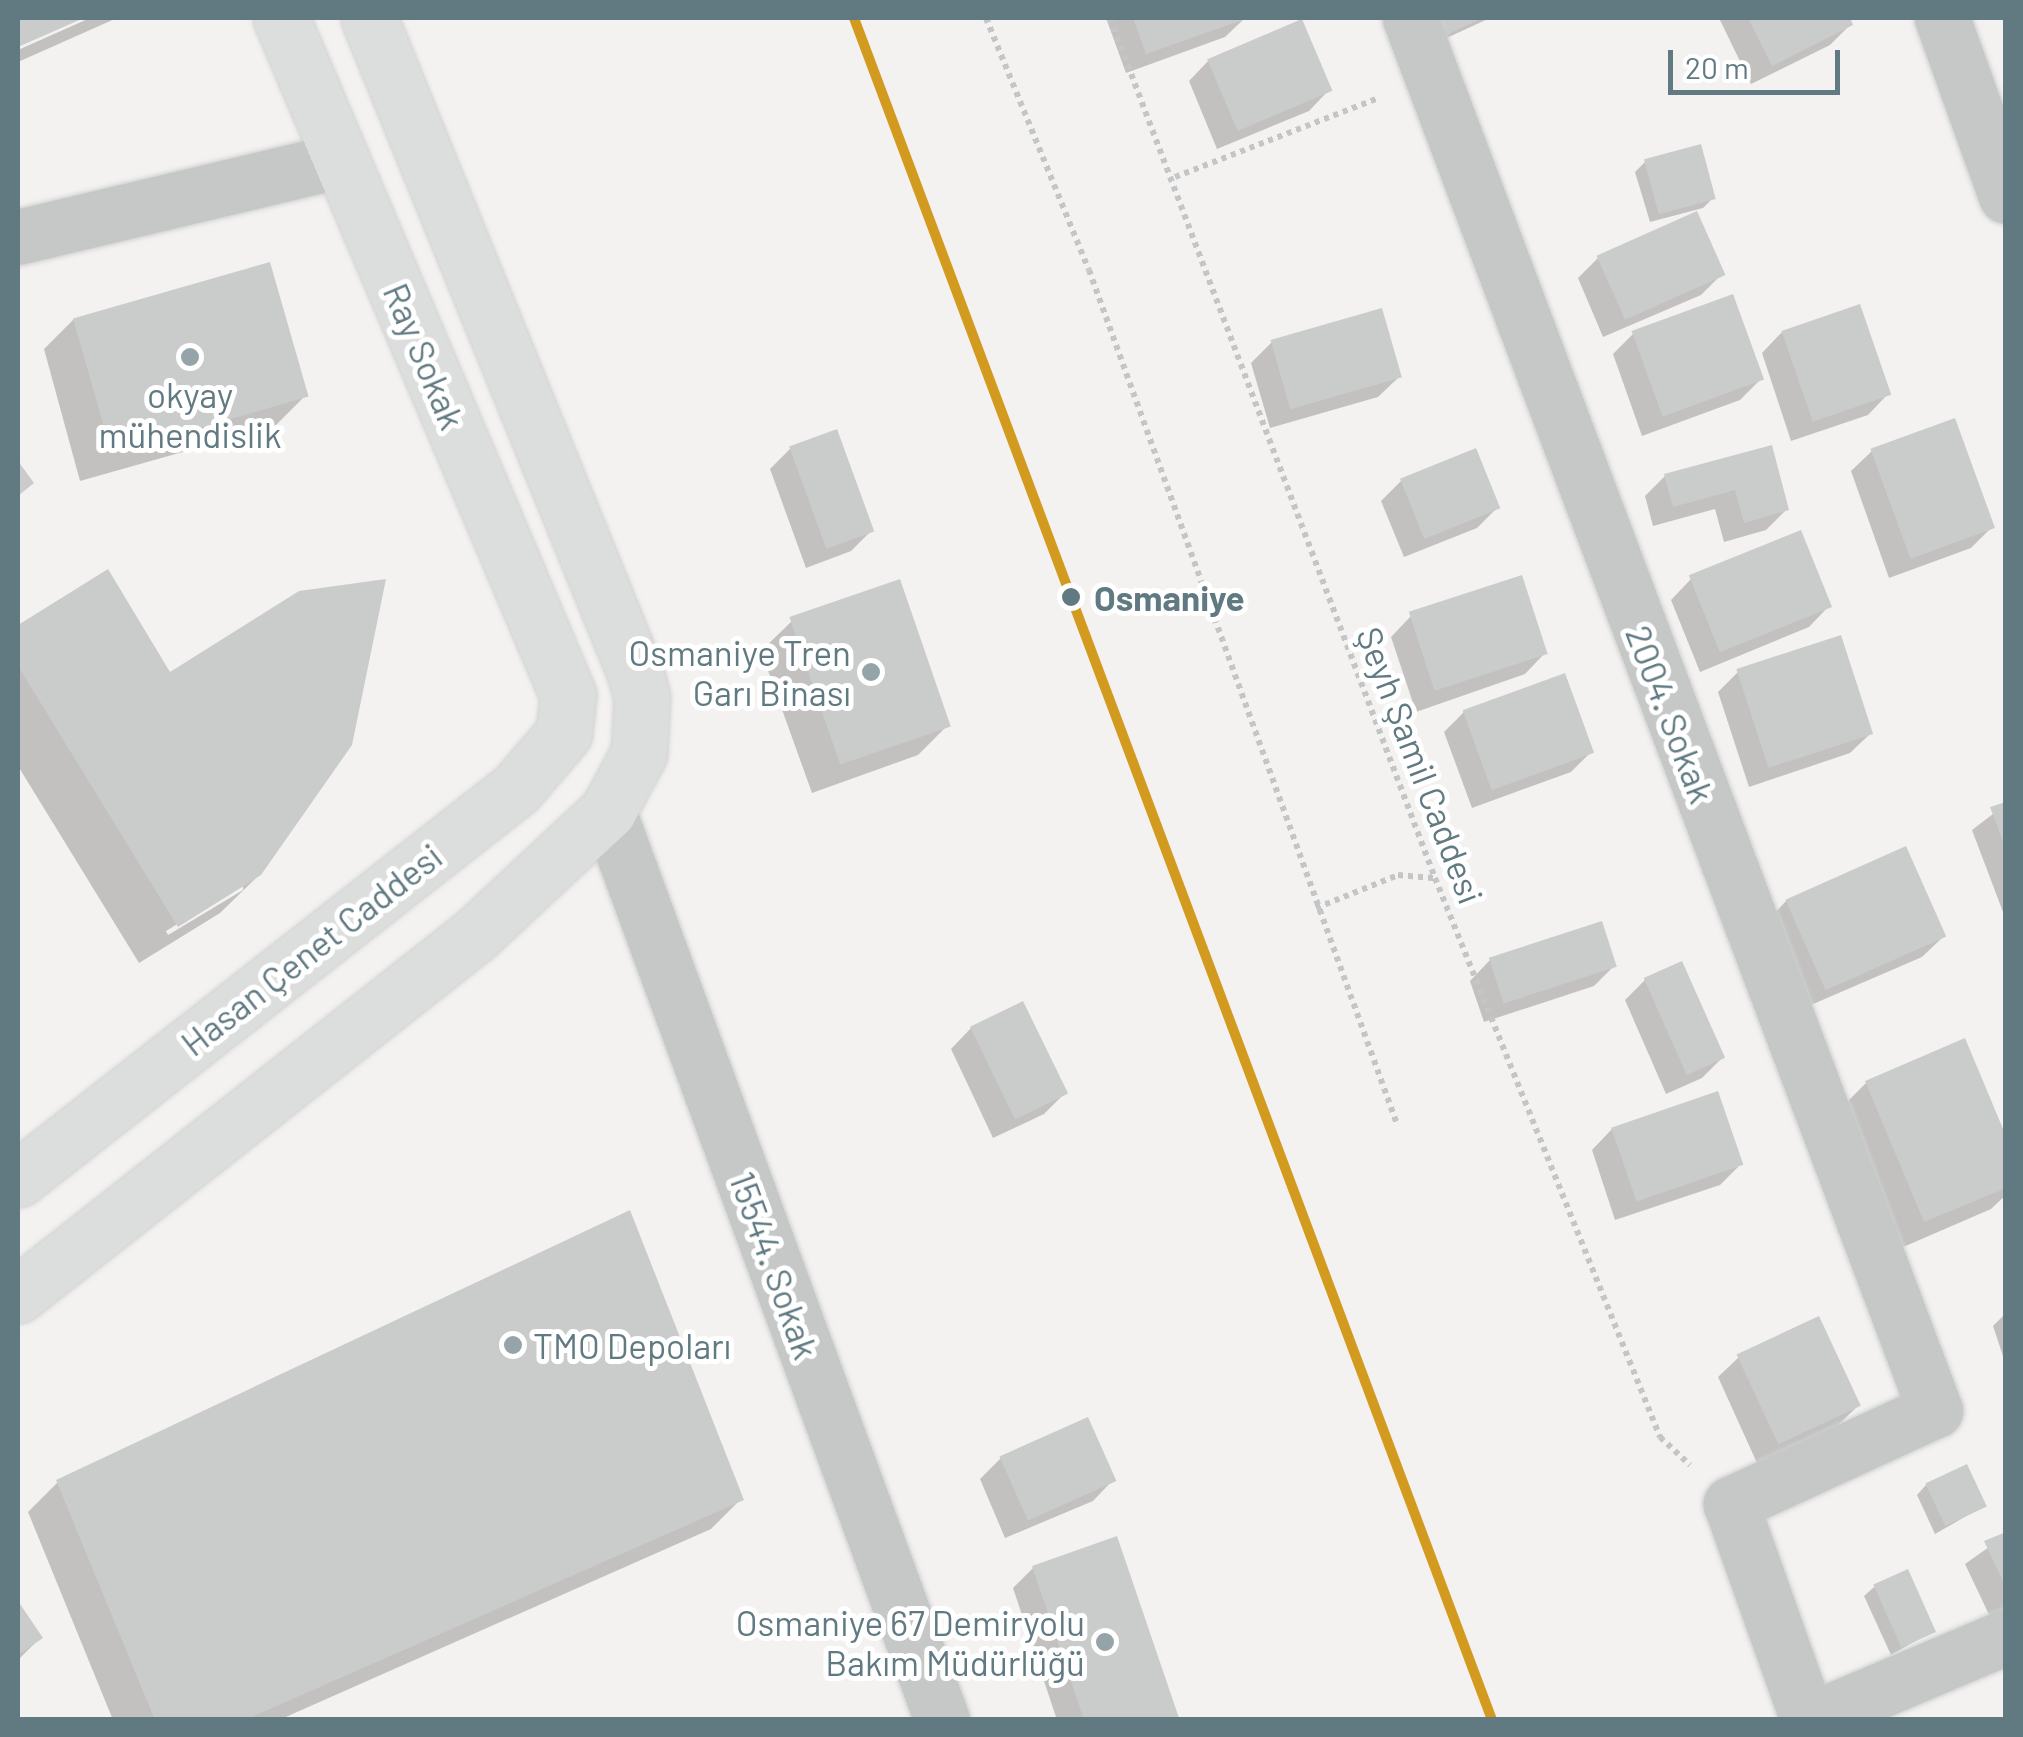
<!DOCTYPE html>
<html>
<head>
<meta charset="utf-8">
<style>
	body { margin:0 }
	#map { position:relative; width:2023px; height:1737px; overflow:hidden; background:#f3f2f0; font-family:Barlow,sans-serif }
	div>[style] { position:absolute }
	.shadow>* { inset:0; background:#0003 }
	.building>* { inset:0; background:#cacccc; transform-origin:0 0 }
	.path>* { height:6px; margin-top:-3px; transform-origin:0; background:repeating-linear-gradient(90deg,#c3c5c6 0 5px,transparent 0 10px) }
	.roads { filter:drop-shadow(0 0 2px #cfd0d0) drop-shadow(0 0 2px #cfd0d0) }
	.street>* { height:55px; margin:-27.5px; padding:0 27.5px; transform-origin:27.5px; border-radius:27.5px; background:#c6c8c8 }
	.secondary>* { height:55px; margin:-27.5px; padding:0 27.5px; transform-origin:27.5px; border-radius:27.5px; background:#dcdddd }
	.rail-1>* { height:10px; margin:-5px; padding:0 5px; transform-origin:5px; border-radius:5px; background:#d29b20 }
	.dots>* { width:28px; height:28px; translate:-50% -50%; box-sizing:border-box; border:5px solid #fff; border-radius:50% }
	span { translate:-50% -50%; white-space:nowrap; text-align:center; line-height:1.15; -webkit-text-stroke:10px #fff; paint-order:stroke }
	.street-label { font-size:35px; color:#617a82 }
	.poi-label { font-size:35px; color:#617a82 }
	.right { translate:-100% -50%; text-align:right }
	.left { translate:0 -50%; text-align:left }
	.stop-label { font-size:35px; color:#617a82; font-weight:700 }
	.frame { position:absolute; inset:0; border:20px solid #617a82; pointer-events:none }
	.scale { position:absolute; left:1668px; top:50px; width:172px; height:45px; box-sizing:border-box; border:5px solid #617a82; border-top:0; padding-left:12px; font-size:30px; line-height:35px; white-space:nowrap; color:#617a82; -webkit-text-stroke:8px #fff; paint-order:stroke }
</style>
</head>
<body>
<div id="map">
	<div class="shadow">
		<div style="clip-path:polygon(90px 18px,117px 18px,18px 62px,18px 50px)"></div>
		<div style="clip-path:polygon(1106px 18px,1245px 18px,1225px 37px,1126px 73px)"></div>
		<div style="clip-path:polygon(1427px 18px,1490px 18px,1438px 42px)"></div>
		<div style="clip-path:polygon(1719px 18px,1847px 18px,1850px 25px,1830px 45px,1751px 84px)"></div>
		<div style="clip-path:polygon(1209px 60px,1329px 90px,1309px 111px,1217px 149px,1189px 81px)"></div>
		<div style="clip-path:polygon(1645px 162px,1713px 198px,1703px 208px,1650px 222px,1635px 172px)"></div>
		<div style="clip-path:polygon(1598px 258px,1722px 274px,1701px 295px,1603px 337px,1578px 278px)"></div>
		<div style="clip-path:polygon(74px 319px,305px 396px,275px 426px,80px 481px,44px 349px)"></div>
		<div style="clip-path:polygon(1782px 332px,1888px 394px,1868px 415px,1791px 441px,1762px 353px)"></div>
		<div style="clip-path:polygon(1633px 334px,1761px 379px,1740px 400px,1642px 436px,1613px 354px)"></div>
		<div style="clip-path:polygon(1272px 342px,1399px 377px,1378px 397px,1270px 428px,1251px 363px)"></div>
		<div style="clip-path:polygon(791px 448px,871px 531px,851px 551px,806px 568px,770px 469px)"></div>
		<div style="clip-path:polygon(1770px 448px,1786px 510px,1766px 530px,1724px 542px,1715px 509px,1653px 526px,1645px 496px,1665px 476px)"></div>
		<div style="clip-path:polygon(1872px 451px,1992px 527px,1971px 548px,1889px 578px,1851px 471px)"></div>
		<div style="clip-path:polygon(1401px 481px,1497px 508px,1477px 528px,1404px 557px,1381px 501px)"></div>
		<div style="clip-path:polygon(evenodd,107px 572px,170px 675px,260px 874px,220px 913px,139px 963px,18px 766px,18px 628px,107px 572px,243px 884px,243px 890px,168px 935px,166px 931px,243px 884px)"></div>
		<div style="clip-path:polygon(1691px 579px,1829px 606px,1809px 627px,1700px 672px,1671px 600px)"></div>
		<div style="clip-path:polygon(1411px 616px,1545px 653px,1525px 674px,1416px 712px,1391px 637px)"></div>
		<div style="clip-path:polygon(792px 621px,948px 725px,918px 755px,812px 793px,761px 651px)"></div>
		<div style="clip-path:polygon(1738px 672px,1871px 733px,1850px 753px,1749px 787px,1718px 692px)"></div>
		<div style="clip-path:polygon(1464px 712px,1591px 752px,1571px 772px,1472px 808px,1444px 732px)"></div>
		<div style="clip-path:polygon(2006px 804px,2006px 920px,1972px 830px)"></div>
		<div style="clip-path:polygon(1787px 900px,1943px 937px,1922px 957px,1804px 1008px,1767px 921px)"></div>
		<div style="clip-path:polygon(1490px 960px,1614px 966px,1594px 986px,1484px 1022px,1470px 981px)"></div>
		<div style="clip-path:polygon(1645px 980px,1722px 1058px,1702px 1078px,1666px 1094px,1625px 1000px)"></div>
		<div style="clip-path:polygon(971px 1028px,1065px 1093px,1044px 1114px,993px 1138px,951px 1049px)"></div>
		<div style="clip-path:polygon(1866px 1083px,2006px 1142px,2006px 1195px,1991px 1209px,1894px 1251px,1836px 1113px)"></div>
		<div style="clip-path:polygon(1612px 1129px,1740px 1165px,1720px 1185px,1615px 1220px,1592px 1150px)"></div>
		<div style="clip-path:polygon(2006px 1313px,2006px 1365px,1993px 1326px)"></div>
		<div style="clip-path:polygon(1739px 1357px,1858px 1406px,1837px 1426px,1757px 1463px,1718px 1377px)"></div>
		<div style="clip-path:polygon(1087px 1421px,1113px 1480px,1093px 1501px,1005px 1538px,980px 1479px,1000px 1459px)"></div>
		<div style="clip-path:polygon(58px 1482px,741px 1499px,711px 1529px,279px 1720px,113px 1720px,28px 1512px)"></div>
		<div style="clip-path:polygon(1926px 1485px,1984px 1506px,1935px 1534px,1917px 1495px)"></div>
		<div style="clip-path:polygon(2006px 1535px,2006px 1615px,1992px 1621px,1965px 1564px)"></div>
		<div style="clip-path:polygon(1033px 1568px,1174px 1720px,1057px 1720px,1013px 1588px)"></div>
		<div style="clip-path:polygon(1874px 1587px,1933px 1631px,1891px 1655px,1864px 1596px)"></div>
		<div style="clip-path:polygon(18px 1605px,40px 1638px,18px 1660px)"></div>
	</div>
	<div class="building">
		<div style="clip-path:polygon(18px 18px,84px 18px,18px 47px)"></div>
		<div style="clip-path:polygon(1133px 18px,1248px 18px,1146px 54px)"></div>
		<div style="clip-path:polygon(1440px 18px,1483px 18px,1448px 34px)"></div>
		<div style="clip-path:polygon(1748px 18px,1850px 18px,1853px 25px,1772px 66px)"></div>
		<div style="left:1302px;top:19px;width:78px;height:103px;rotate:67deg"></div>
		<div style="left:1701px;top:144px;width:57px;height:59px;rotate:75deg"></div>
		<div style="left:1697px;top:211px;width:70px;height:110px;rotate:66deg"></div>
		<div style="left:270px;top:262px;width:140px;height:205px;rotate:74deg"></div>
		<div style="left:1733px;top:294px;width:91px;height:108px;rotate:70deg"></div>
		<div style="left:1860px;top:304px;width:96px;height:83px;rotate:71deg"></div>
		<div style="left:1382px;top:308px;width:72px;height:116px;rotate:74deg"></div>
		<div style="left:1955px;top:418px;width:117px;height:90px;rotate:70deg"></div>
		<div style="left:837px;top:429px;width:109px;height:51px;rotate:70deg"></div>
		<div style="clip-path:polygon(1772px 445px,1789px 510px,1744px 523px,1735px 490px,1673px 507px,1664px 474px)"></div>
		<div style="left:1476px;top:448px;width:65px;height:82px;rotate:68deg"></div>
		<div style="clip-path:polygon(18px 461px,34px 483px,18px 496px)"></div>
		<div style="left:1801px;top:530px;width:83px;height:121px;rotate:68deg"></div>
		<div style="clip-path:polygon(108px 569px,170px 672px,299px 591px,386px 579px,352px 745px,261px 875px,178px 927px,18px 666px,18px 625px)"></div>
		<div style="left:1522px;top:575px;width:83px;height:119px;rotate:72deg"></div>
		<div style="left:900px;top:579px;width:156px;height:117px;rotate:71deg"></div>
		<div style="left:1841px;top:635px;width:104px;height:110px;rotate:72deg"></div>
		<div style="left:1565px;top:673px;width:85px;height:109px;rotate:70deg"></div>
		<div style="clip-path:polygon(2006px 802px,2006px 846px,2005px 846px,1990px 807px)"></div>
		<div style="left:1906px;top:846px;width:99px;height:132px;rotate:66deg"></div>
		<div style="left:1602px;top:921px;width:48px;height:119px;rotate:72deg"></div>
		<div style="left:1682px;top:961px;width:106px;height:42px;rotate:66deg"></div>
		<div style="left:1023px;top:1001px;width:103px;height:59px;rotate:64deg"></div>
		<div style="clip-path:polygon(1965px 1038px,2006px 1136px,2006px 1188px,1924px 1222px,1865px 1081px)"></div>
		<div style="left:1718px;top:1091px;width:78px;height:113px;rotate:71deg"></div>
		<div style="clip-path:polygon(630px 1210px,744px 1500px,245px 1720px,155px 1720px,56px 1480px)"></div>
		<div style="left:1819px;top:1316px;width:99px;height:91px;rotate:65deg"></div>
		<div style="left:1088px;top:1417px;width:70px;height:97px;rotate:66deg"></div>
		<div style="left:1967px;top:1464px;width:47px;height:46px;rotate:65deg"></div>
		<div style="clip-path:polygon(2006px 1532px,2006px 1588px,1984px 1541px)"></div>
		<div style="clip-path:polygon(1117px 1536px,1179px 1718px,1175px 1720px,1084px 1720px,1032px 1566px)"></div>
		<div style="left:1908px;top:1569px;width:69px;height:38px;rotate:66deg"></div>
		<div style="clip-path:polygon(18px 1601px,43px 1638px,18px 1655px)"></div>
	</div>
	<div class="path">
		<div style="left:986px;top:18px;width:272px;rotate:67.8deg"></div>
		<div style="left:1089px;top:270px;width:908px;rotate:70.17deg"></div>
		<div style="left:1110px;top:18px;width:919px;rotate:69.3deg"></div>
		<div style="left:1435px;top:878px;width:603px;rotate:68.07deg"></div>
		<div style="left:1660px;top:1437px;width:41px;rotate:43deg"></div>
		<div style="left:1175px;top:177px;width:219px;rotate:-21.2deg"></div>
		<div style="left:1316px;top:908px;width:88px;rotate:-21.9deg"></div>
		<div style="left:1398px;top:875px;width:37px;rotate:5deg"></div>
	</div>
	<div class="roads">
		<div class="street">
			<div style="left:1410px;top:18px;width:1488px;rotate:69.34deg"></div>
			<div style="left:1935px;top:1410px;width:225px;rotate:155.3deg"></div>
			<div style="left:1731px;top:1504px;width:229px;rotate:70.4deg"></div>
			<div style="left:1942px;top:18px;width:189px;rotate:70.2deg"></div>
			<div style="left:18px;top:237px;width:331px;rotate:-13.4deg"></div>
			<div style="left:608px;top:811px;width:968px;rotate:69.82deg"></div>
			<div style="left:1810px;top:1720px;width:213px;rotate:-23deg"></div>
		</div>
		<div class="secondary">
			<div style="left:18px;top:1179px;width:633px;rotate:-38.07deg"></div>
			<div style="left:516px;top:789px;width:74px;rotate:-49.4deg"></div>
			<div style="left:564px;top:733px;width:38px;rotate:-84deg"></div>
			<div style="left:568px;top:695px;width:735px;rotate:-112.97deg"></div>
			<div style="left:18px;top:1295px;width:582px;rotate:-38.23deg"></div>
			<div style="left:475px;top:935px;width:182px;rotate:-43deg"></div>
			<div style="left:608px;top:811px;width:66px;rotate:-61.9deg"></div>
			<div style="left:639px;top:753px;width:55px;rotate:-86.9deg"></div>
			<div style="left:642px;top:698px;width:27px;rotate:-105deg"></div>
			<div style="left:635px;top:672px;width:706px;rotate:-112.13deg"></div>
		</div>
	</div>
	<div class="rail-1">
		<div style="left:854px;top:18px;width:1818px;rotate:69.45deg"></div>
	</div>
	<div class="dots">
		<div style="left:190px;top:357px;background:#94a4a8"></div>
		<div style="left:1071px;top:597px;background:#617a82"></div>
		<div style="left:871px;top:672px;background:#94a4a8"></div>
		<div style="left:513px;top:1345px;background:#94a4a8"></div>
		<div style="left:1105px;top:1642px;background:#94a4a8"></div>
	</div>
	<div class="street-label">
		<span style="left:425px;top:356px;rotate:67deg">Ray Sokak</span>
		<span style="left:1671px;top:714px;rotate:69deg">2004. Sokak</span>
		<span style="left:1421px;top:765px;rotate:69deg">Şeyh Şamil Caddesi</span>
		<span style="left:311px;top:949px;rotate:-38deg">Hasan Çenet Caddesi</span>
		<span style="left:775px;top:1265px;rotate:70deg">15544. Sokak</span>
	</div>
	<div class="poi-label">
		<span style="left:190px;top:414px">okyay<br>mühendislik</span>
		<span class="right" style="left:851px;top:672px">Osmaniye Tren<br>Garı Binası</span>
		<span class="left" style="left:533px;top:1345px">TMO Depoları</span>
		<span class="right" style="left:1085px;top:1642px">Osmaniye 67 Demiryolu<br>Bakım Müdürlüğü</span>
	</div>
	<div class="stop-label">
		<span class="left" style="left:1094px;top:597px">Osmaniye</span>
	</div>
	<div class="frame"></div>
	<div class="scale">20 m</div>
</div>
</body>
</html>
